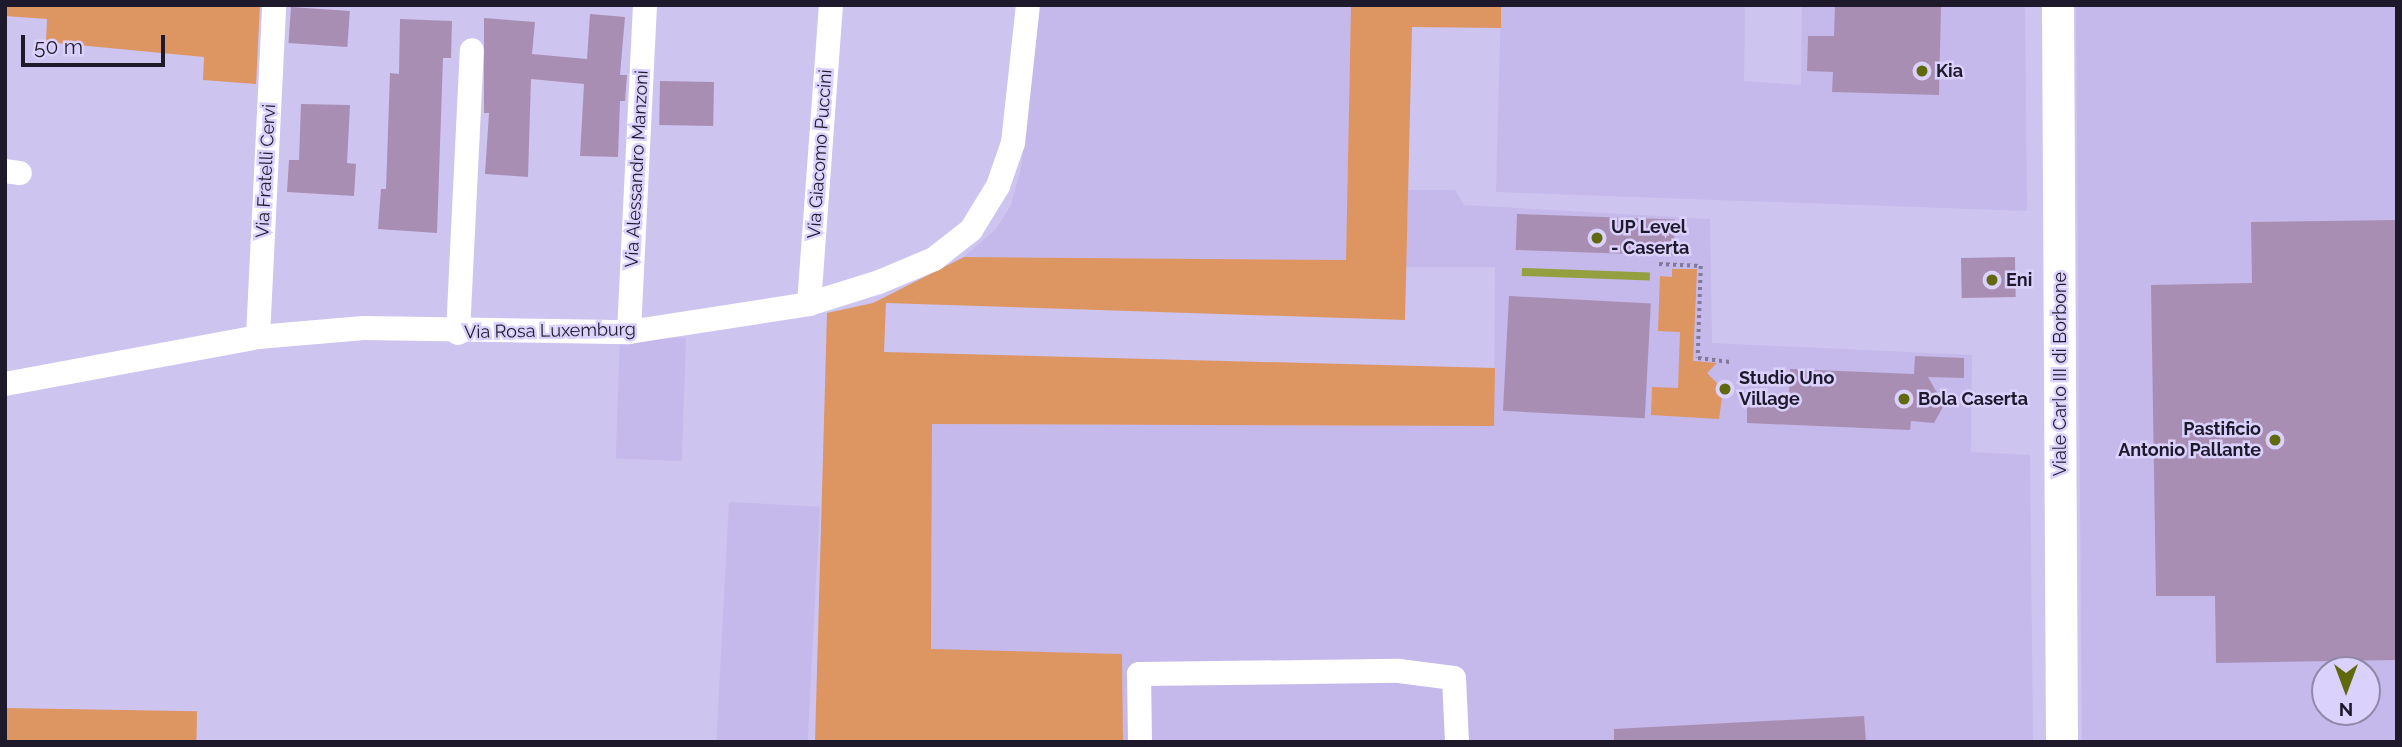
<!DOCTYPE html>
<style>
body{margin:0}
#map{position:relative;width:2402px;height:747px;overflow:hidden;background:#cec4f0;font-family:Raleway,sans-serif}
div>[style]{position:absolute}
.built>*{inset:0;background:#c5b8ea;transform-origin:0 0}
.green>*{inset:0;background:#dd9562;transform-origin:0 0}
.water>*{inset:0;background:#94a03f;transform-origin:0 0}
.building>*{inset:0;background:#a98eb4;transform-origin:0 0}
.path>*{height:3.5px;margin-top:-1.75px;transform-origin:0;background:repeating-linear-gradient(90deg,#817999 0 3.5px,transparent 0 7px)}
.minor>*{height:24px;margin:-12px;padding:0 12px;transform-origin:12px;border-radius:12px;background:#fff}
.major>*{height:32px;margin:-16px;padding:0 16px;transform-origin:16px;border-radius:16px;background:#fff}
.dots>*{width:19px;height:19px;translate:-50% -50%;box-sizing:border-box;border:4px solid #dbd1fd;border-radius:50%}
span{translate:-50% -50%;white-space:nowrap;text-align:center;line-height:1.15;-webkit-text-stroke:5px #dbd1fd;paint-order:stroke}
.poi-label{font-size:18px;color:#1f1a2b;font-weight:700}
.left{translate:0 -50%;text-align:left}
.right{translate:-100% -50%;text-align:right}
.street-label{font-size:18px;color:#1f1a2b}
.frame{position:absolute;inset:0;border:7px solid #1f1a2b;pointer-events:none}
.north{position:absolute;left:2311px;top:656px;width:70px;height:70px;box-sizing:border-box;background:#dbd1fd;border:2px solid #9088a9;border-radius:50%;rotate:180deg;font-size:19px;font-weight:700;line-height:28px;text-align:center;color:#1f1a2b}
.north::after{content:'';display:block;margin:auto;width:24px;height:32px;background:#60690d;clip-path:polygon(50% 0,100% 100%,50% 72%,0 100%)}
.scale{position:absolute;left:21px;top:35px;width:144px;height:32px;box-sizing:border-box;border:4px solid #1f1a2b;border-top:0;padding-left:9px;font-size:21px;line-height:24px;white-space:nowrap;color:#1f1a2b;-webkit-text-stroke:5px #dbd1fd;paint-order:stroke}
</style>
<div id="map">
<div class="built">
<i style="clip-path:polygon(1035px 5px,1351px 5px,1346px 260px,964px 257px,996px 229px,1011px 205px,1021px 168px)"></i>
<i style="clip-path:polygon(1501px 5px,1745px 5px,1744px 81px,1801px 85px,1802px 5px,2025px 5px,2027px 211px,1496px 192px)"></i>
<i style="clip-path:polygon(evenodd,2076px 5px,2397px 5px,2397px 742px,2082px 742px,2076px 5px,2325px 670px,2367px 670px,2367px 712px,2325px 712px,2325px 670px)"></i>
<i style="clip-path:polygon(1408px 190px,1455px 190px,1464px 205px,1710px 219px,1712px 343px,1972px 355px,1971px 452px,2030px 455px,2033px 742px,1123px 742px,1122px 654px,931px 650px,932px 424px,1494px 426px,1495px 267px,1406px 267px)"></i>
<i style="left:686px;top:338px;width:123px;height:66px;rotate:92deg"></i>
<i style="left:729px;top:502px;width:91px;height:240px;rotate:3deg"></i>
</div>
<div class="green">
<i style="clip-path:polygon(5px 5px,260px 5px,256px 84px,203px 80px,204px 57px,46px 42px,47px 19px,5px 16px)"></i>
<i style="clip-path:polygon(1351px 5px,1501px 5px,1501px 28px,1412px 27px,1405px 320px,886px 303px,884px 352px,1495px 368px,1494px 426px,932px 424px,931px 649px,1122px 654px,1123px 742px,815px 742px,827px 313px,873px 303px,964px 257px,1346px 260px)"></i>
<i style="clip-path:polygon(1672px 269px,1697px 269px,1693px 361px,1717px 363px,1707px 373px,1719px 385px,1731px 388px,1722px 397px,1719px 419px,1651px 415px,1652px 387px,1678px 388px,1680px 332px,1658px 331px,1660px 276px,1672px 277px)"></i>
<i style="left:5px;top:708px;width:192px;height:34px;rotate:1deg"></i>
</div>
<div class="water">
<i style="left:1522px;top:268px;width:128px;height:8px;rotate:2deg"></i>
</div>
<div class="building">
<i style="clip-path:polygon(1835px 5px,1941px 5px,1939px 95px,1832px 92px,1833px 72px,1807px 71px,1808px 36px,1834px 36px)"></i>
<i style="left:291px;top:7px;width:59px;height:36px;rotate:4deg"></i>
<i style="clip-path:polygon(590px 14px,625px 17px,620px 75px,627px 75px,625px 101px,620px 101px,618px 157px,580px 156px,584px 84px,531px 79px,528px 177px,485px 174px,489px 113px,484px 113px,484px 18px,535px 22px,532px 54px,587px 59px)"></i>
<i style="clip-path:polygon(400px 19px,452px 21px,451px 58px,443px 58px,437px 233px,378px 229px,381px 189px,386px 189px,390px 73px,399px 74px)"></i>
<i style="left:660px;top:81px;width:54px;height:44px;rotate:1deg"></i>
<i style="clip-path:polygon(301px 104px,350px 105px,347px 163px,356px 164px,354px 196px,287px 192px,289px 160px,299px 160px)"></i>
<i style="left:1517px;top:214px;width:158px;height:36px;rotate:2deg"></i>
<i style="clip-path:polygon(2397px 220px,2397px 660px,2216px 663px,2215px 596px,2156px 596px,2151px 285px,2252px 283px,2251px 222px)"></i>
<i style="left:2015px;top:257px;width:40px;height:54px;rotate:89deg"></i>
<i style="left:1509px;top:296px;width:142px;height:115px;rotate:3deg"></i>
<i style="clip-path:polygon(1915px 356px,1964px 358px,1964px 378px,1928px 377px,1944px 405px,1934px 423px,1911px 421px,1910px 430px,1747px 423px,1747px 407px,1760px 407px,1760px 394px,1789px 395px,1790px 369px,1914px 374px)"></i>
<i style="clip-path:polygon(1864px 716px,1866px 742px,1614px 742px,1614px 729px)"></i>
</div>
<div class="path">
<i style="left:1659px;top:264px;width:42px;rotate:2.7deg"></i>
<i style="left:1701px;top:266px;width:92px;rotate:91.9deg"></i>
<i style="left:1698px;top:358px;width:32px;rotate:7deg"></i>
</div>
<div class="minor">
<i style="left:5px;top:171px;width:15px;rotate:8deg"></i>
<i style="left:809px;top:304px;width:300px;rotate:-85.8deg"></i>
<i style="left:629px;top:332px;width:327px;rotate:-87.2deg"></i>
<i style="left:458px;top:333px;width:283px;rotate:-87.2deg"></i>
<i style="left:258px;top:337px;width:332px;rotate:-87.2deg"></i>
<i style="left:5px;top:384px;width:257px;rotate:-10.5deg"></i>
<i style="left:258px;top:337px;width:106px;rotate:-4.9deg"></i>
<i style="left:364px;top:328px;width:265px;rotate:0.9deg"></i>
<i style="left:629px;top:332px;width:182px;rotate:-8.8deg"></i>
<i style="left:809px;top:304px;width:73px;rotate:-17.4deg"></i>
<i style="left:879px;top:282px;width:60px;rotate:-22.7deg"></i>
<i style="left:934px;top:259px;width:47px;rotate:-38.1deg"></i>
<i style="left:971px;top:230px;width:52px;rotate:-58.5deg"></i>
<i style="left:998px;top:186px;width:46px;rotate:-70.8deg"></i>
<i style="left:1013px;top:143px;width:139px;rotate:-83.8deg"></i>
<i style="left:1140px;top:742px;width:68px;rotate:-90.8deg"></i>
<i style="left:1139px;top:674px;width:260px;rotate:-0.7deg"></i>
<i style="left:1399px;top:671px;width:55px;rotate:7.3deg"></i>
<i style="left:1454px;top:678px;width:64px;rotate:87.3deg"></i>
</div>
<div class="major">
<i style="left:2058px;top:5px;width:737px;rotate:89.69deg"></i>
</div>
<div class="dots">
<i style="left:1922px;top:71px;background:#60690d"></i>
<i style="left:1597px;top:238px;background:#60690d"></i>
<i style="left:1992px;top:280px;background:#60690d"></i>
<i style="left:1725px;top:389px;background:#60690d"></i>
<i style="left:1904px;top:399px;background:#60690d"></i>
<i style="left:2275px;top:440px;background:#60690d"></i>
</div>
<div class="poi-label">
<span class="left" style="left:1936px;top:71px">Kia</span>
<span class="left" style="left:1611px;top:238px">UP Level<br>- Caserta</span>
<span class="left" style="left:2006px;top:280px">Eni</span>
<span class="left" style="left:1739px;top:389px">Studio Uno<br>Village</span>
<span class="left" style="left:1918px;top:399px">Bola Caserta</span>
<span class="right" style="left:2261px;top:440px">Pastificio<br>Antonio Pallante</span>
</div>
<div class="street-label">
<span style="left:820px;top:154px;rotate:-86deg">Via Giacomo Puccini</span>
<span style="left:637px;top:169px;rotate:-87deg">Via Alessandro Manzoni</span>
<span style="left:266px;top:171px;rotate:-87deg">Via Fratelli Cervi</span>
<span style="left:550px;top:331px;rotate:-1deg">Via Rosa Luxemburg</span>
<span style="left:2060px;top:374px;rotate:-90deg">Viale Carlo III di Borbone</span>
</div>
<div class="frame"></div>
<div class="north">N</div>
<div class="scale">50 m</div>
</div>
